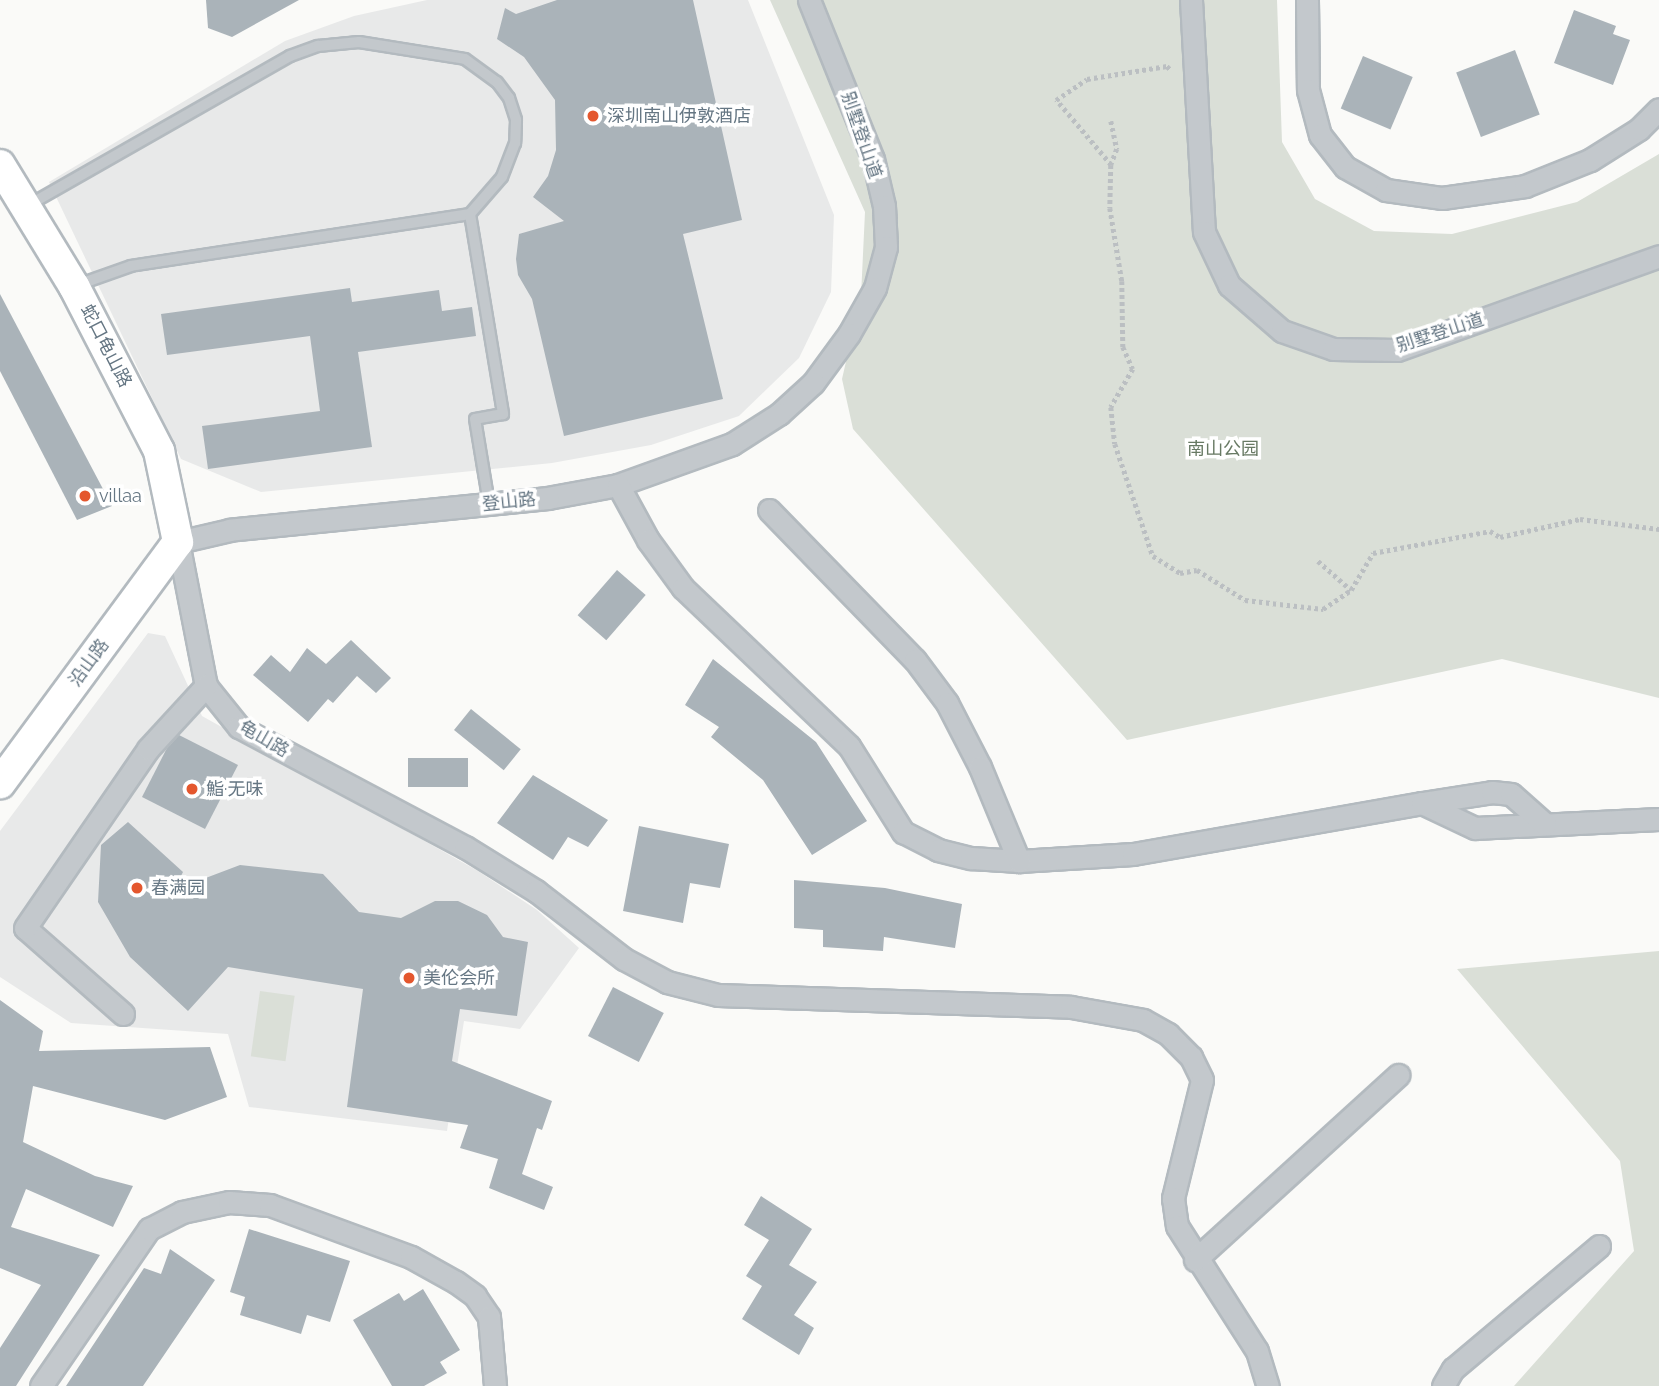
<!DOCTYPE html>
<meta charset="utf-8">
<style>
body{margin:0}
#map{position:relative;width:1659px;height:1386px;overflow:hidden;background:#fafaf8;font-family:Raleway,"Noto Sans SC",sans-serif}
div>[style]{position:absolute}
.built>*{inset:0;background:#e8e9e9}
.green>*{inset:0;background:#dadfd7;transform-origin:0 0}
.building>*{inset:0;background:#aab3b9;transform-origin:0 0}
.path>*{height:4.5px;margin-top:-2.25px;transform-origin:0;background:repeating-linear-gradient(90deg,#bbbfc2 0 3.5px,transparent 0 7px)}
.roads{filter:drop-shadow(2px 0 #b3babf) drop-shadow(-2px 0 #b3babf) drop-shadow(0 2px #b3babf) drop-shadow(0 -2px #b3babf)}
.lane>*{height:10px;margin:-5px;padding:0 5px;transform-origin:5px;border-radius:5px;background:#c3c8cc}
.street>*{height:21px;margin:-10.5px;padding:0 10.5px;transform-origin:10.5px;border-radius:10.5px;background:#c3c8cc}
.secondary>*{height:30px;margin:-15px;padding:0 15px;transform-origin:15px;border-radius:15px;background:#fff}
.dots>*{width:19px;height:19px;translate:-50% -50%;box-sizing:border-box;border:4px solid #fff;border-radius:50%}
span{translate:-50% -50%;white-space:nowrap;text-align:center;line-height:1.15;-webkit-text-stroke:7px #fff;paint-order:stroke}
.poi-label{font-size:18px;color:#657683}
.left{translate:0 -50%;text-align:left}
.street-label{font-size:18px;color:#657683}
.park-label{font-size:18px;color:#687a64}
</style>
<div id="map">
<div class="built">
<i style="clip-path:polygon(427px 0,748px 0,834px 215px,831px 292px,799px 358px,739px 416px,651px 445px,552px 463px,261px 492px,181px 459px,49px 182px,285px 41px,354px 16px)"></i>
<i style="clip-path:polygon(148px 633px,165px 636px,202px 716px,478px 871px,537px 910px,579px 948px,520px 1029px,464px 1021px,447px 1131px,249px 1107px,228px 1034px,71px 1023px,0 977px,0 831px)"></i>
</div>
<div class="green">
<i style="clip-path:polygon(770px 0,1277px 0,1282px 142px,1315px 199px,1374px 231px,1452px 234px,1577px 202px,1659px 154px,1659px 698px,1502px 659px,1127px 740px,853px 429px,842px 379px,861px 296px,865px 212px)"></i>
<i style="clip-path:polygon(1659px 951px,1659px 1386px,1514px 1386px,1634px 1251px,1620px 1161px,1457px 969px)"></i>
<i style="left:260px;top:991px;width:35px;height:66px;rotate:8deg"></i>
</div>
<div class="building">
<i style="clip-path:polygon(206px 0,299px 0,232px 37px,208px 28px)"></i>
<i style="clip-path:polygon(557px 0,693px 0,742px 220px,683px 234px,723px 399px,564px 436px,532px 299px,518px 275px,516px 259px,519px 234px,564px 221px,533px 197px,548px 176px,556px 150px,555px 100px,524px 57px,497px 39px,505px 8px,516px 14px)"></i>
<i style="clip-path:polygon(1574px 10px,1616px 26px,1613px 34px,1630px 40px,1613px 85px,1554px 63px)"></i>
<i style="left:1515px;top:50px;width:69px;height:63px;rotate:69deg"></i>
<i style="left:1363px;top:56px;width:54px;height:57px;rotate:23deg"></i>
<i style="clip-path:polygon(350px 288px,352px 302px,439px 290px,442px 311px,472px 307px,476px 336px,358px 352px,372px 447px,208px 469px,202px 426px,320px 411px,310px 336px,167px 355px,161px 314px)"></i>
<i style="clip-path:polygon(0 294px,112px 506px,77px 520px,0 371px)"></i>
<i style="left:617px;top:570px;width:38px;height:60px;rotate:41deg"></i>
<i style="clip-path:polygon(351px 640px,391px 678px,376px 693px,357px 676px,333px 703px,328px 699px,308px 722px,253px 675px,271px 655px,290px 672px,307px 648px,326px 664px)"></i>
<i style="clip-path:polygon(713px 659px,816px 742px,867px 821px,812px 855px,763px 780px,711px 737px,719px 727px,685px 705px)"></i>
<i style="left:471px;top:709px;width:64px;height:27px;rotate:39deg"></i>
<i style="clip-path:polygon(179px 735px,238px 765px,205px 829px,142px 797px,167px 748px)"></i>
<i style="left:468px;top:758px;width:29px;height:60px;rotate:90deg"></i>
<i style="clip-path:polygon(533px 775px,608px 820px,588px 847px,568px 837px,553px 860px,497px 823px)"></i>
<i style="clip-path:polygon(128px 822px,183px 872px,174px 890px,240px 865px,323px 874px,359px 912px,401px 918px,435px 901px,458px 901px,487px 915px,503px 937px,528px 942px,517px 1016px,460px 1009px,452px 1061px,552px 1101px,542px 1130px,537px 1128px,522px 1174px,553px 1187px,544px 1210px,489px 1188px,498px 1159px,460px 1148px,468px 1125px,347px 1107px,363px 989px,228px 967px,188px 1011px,130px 957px,98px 902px,101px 845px)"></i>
<i style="clip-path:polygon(639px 826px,729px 844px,720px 888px,690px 883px,683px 923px,623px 911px)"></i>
<i style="clip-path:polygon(794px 880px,885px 888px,962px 904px,955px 948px,884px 937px,883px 951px,823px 947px,823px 930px,794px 928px)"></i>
<i style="left:613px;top:987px;width:57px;height:55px;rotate:27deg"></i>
<i style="clip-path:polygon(0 1000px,43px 1031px,39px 1051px,210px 1047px,227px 1097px,165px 1120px,33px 1086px,23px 1142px,95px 1176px,133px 1186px,113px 1227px,26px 1189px,11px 1227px,100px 1255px,16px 1386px,0 1386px,0 1348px,41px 1285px,0 1268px)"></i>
<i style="clip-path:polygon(761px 1196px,812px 1229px,789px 1265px,817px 1282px,794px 1315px,814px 1328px,799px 1355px,742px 1319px,762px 1286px,746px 1276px,769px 1240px,744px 1225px)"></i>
<i style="clip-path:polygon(249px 1229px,350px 1261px,330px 1322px,307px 1315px,301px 1334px,240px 1315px,245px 1297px,230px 1292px)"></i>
<i style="clip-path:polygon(170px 1249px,215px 1280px,143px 1386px,66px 1386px,144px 1268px,161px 1274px)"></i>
<i style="clip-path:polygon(423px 1289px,460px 1350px,440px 1362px,447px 1373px,424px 1386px,392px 1386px,353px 1320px,399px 1293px,404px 1301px)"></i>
</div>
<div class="path">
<i style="left:1111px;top:121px;width:29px;rotate:78deg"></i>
<i style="left:1117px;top:149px;width:17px;rotate:111deg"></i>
<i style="left:1111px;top:165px;width:85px;rotate:-130.2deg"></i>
<i style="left:1056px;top:100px;width:37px;rotate:-34deg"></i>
<i style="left:1087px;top:79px;width:81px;rotate:-9.2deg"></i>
<i style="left:1167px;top:66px;width:6px;rotate:45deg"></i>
<i style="left:1111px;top:165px;width:43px;rotate:91.3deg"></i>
<i style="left:1110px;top:208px;width:74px;rotate:80.7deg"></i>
<i style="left:1122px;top:281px;width:66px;rotate:89.1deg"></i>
<i style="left:1123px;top:347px;width:24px;rotate:66deg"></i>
<i style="left:1133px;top:369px;width:44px;rotate:120.1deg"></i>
<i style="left:1111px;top:407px;width:37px;rotate:84deg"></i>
<i style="left:1115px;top:444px;width:118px;rotate:71.3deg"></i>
<i style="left:1153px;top:556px;width:32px;rotate:32deg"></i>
<i style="left:1180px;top:573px;width:17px;rotate:-10deg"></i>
<i style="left:1197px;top:570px;width:57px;rotate:32deg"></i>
<i style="left:1245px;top:600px;width:79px;rotate:6.6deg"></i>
<i style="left:1323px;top:609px;width:34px;rotate:-34deg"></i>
<i style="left:1351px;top:590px;width:43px;rotate:-59.3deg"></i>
<i style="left:1373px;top:553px;width:119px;rotate:-10.6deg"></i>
<i style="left:1490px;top:531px;width:12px;rotate:31deg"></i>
<i style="left:1500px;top:537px;width:82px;rotate:-12.7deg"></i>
<i style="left:1580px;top:519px;width:80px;rotate:7.2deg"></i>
<i style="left:1318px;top:561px;width:44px;rotate:41.3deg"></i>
</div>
<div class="roads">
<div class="lane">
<i style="left:27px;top:206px;width:303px;rotate:-29.7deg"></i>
<i style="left:290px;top:56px;width:30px;rotate:-20deg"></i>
<i style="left:318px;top:46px;width:41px;rotate:-5.6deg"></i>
<i style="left:359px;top:42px;width:107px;rotate:9.1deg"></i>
<i style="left:465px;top:59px;width:39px;rotate:36deg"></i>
<i style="left:497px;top:82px;width:20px;rotate:53deg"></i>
<i style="left:509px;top:98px;width:23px;rotate:72deg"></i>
<i style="left:516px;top:120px;width:23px;rotate:92deg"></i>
<i style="left:515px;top:143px;width:36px;rotate:111deg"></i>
<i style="left:502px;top:177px;width:49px;rotate:130.9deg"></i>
<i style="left:470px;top:214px;width:343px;rotate:171.3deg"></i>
<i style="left:131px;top:266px;width:57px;rotate:160.6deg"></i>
<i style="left:470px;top:214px;width:203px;rotate:80.6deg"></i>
<i style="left:503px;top:414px;width:28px;rotate:170deg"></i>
<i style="left:475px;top:419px;width:86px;rotate:80.6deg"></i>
</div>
<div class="street">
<i style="left:809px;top:0;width:171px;rotate:68.1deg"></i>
<i style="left:873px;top:159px;width:48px;rotate:76.8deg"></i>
<i style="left:884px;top:206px;width:41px;rotate:87.2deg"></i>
<i style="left:886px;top:247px;width:42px;rotate:105deg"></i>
<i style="left:875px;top:288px;width:53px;rotate:119.5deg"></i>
<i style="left:849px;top:334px;width:61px;rotate:126.3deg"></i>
<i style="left:813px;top:383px;width:46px;rotate:137.6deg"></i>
<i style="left:779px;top:414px;width:56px;rotate:147.4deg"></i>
<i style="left:732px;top:444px;width:121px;rotate:160.2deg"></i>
<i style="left:618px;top:485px;width:71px;rotate:169.5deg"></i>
<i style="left:548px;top:498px;width:320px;rotate:174.3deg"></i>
<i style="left:230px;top:530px;width:53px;rotate:167deg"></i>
<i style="left:178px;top:542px;width:147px;rotate:79deg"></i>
<i style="left:206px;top:686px;width:53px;rotate:51.2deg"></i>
<i style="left:239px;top:727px;width:256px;rotate:28deg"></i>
<i style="left:465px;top:847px;width:84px;rotate:31.8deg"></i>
<i style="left:536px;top:891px;width:111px;rotate:37.7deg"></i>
<i style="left:624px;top:959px;width:49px;rotate:28.1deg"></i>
<i style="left:667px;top:982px;width:53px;rotate:14.3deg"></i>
<i style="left:718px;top:995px;width:353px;rotate:1.9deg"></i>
<i style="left:1071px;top:1007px;width:73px;rotate:10.2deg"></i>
<i style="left:1143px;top:1020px;width:29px;rotate:29deg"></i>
<i style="left:1168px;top:1034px;width:33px;rotate:45deg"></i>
<i style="left:1191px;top:1057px;width:25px;rotate:64deg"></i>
<i style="left:1202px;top:1080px;width:122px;rotate:103.8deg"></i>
<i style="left:1173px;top:1198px;width:28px;rotate:82deg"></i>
<i style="left:1177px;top:1226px;width:148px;rotate:57.4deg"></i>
<i style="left:1257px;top:1351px;width:37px;rotate:73deg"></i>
<i style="left:1191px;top:0;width:232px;rotate:86.8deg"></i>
<i style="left:1204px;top:232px;width:59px;rotate:64.7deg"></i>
<i style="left:1229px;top:285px;width:70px;rotate:41deg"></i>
<i style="left:1282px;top:331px;width:54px;rotate:19.4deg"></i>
<i style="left:1333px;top:349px;width:64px;rotate:0.9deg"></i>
<i style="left:1397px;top:350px;width:278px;rotate:-19.7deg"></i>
<i style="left:1307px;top:0;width:90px;rotate:89.4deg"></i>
<i style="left:1308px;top:90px;width:47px;rotate:75.1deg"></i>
<i style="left:1320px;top:135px;width:41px;rotate:52deg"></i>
<i style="left:1345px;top:167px;width:47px;rotate:29.3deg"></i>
<i style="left:1386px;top:190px;width:57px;rotate:8.1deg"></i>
<i style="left:1442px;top:198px;width:84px;rotate:-8.2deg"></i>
<i style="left:1525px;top:186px;width:70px;rotate:-21.8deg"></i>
<i style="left:1590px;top:160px;width:58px;rotate:-32.3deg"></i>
<i style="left:1639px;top:129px;width:28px;rotate:-45deg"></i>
<i style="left:618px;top:485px;width:63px;rotate:61.4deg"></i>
<i style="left:648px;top:540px;width:59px;rotate:53.9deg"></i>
<i style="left:683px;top:588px;width:229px;rotate:43.6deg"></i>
<i style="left:849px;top:746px;width:102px;rotate:57.9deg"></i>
<i style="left:903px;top:832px;width:39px;rotate:27deg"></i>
<i style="left:938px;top:850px;width:34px;rotate:14deg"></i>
<i style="left:971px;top:858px;width:48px;rotate:3.6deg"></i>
<i style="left:1019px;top:861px;width:114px;rotate:-3.5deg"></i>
<i style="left:1133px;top:854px;width:293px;rotate:-10deg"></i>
<i style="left:1422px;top:803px;width:59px;rotate:25.3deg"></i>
<i style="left:1475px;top:828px;width:184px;rotate:-2.8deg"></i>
<i style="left:769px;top:510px;width:209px;rotate:45.8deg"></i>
<i style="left:915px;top:660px;width:54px;rotate:53.3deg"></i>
<i style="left:947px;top:703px;width:72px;rotate:62.7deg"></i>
<i style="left:980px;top:767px;width:102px;rotate:67.5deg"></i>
<i style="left:1422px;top:803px;width:71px;rotate:-8.9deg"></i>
<i style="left:1492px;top:792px;width:19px;rotate:6deg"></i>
<i style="left:1511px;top:794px;width:45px;rotate:41.4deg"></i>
<i style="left:123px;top:1014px;width:130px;rotate:-138.7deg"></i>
<i style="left:25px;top:928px;width:217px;rotate:-55.5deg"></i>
<i style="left:148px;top:749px;width:86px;rotate:-47.4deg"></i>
<i style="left:1195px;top:1260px;width:275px;rotate:-42.3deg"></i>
<i style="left:41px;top:1386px;width:191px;rotate:-55.5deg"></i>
<i style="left:149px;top:1229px;width:37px;rotate:-27deg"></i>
<i style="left:182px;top:1212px;width:48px;rotate:-12deg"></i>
<i style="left:229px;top:1202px;width:41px;rotate:4.2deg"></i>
<i style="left:270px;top:1205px;width:150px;rotate:20.2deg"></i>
<i style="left:411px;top:1257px;width:51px;rotate:29.1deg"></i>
<i style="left:456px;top:1282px;width:24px;rotate:36deg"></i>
<i style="left:475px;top:1296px;width:25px;rotate:56deg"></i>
<i style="left:489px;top:1317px;width:69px;rotate:85deg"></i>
<i style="left:1443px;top:1386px;width:20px;rotate:-60deg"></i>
<i style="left:1453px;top:1369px;width:191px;rotate:-40.1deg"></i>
</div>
<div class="secondary">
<i style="left:0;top:165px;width:142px;rotate:58.6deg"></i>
<i style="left:74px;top:286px;width:186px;rotate:62.7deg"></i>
<i style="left:159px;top:451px;width:93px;rotate:78.2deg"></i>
<i style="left:178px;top:542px;width:300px;rotate:126.4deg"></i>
</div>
</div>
<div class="dots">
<i style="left:593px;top:116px;background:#e4572e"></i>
<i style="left:85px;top:496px;background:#e4572e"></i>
<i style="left:192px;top:789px;background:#e4572e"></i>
<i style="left:137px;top:888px;background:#e4572e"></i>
<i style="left:409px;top:978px;background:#e4572e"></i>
</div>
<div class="poi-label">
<span class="left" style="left:607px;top:116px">深圳南山伊敦酒店</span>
<span class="left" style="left:99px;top:496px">villaa</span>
<span class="left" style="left:206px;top:789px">鮨·无味</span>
<span class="left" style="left:151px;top:888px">春满园</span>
<span class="left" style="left:423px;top:978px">美伦会所</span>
</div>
<div class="street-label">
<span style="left:861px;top:135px;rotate:71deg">别墅登山道</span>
<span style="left:1440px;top:333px;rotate:-18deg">别墅登山道</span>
<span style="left:106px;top:346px;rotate:63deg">蛇口龟山路</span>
<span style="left:509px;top:502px;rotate:-6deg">登山路</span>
<span style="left:89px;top:663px;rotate:-54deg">沿山路</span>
<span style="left:264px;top:739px;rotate:30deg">龟山路</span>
</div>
<div class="park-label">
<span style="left:1223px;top:449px">南山公园</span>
</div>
</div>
